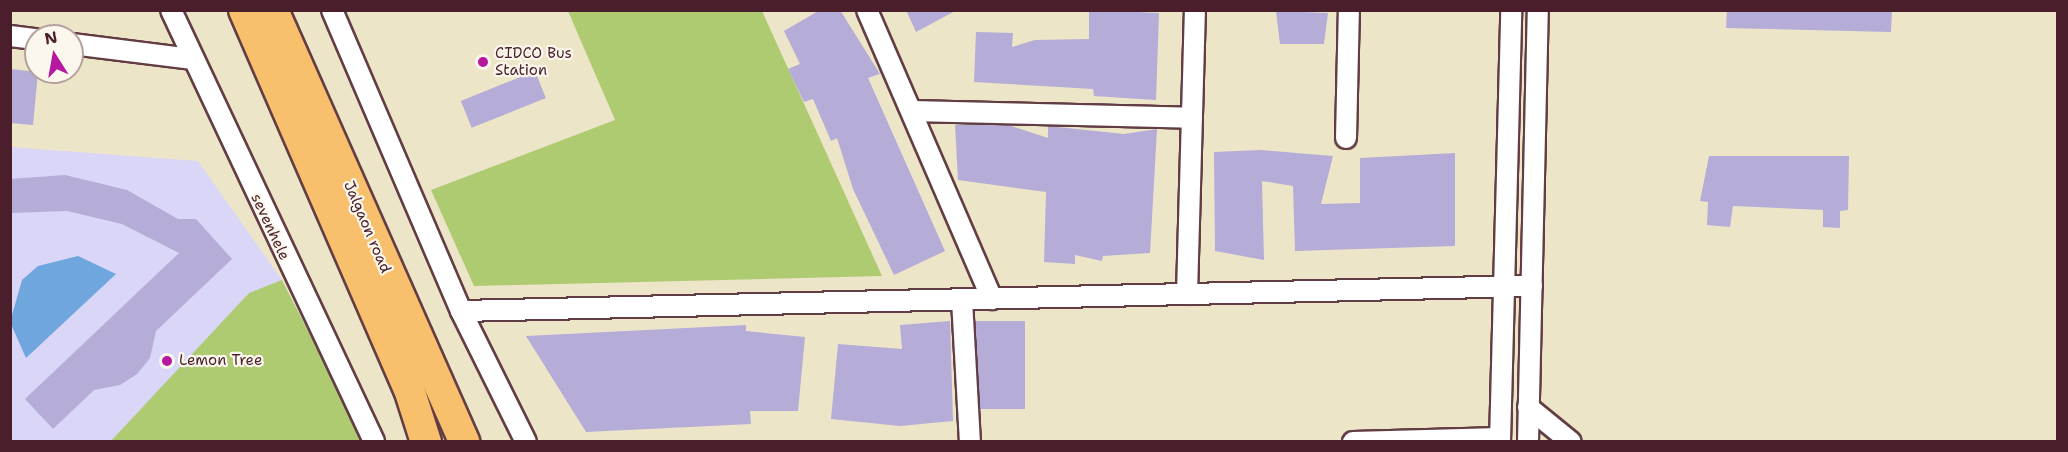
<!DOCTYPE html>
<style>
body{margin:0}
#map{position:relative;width:2068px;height:452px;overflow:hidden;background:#ede5c8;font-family:"Shantell Sans",sans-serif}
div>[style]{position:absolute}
.built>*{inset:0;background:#d9d6f7}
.green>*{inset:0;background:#aecb71}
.water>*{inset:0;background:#70a6de}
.building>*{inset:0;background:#b5acd8;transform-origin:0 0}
.roads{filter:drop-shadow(2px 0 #623d43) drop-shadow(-2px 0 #623d43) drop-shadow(0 2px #623d43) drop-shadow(0 -2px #623d43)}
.minor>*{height:20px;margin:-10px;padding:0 10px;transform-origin:10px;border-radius:10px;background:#fff}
.highway>*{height:30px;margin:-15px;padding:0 15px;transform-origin:15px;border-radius:15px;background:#f8bf6c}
.dots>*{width:16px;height:16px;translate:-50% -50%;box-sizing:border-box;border:3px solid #fbf7ec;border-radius:50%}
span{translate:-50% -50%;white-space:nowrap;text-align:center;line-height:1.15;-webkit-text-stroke:4.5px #fbf7ec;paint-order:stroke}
.poi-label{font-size:15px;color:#4a1f2b}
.left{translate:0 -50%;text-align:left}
.street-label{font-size:15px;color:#4a1f2b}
.frame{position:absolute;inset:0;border:12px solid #4a1f2b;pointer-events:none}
.north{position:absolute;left:24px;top:24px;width:60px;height:60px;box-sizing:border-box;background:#fbf7ec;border:2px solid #b4a19f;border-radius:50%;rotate:349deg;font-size:16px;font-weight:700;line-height:24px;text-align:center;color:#4a1f2b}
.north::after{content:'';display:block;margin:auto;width:21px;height:27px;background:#b5179e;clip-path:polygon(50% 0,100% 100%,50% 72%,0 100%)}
</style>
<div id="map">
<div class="built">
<i style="clip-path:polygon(10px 147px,198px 161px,282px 280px,364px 441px,11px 441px)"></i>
</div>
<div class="green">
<i style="clip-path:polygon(568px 11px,762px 11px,882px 276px,474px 286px,431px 190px,615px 120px)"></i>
<i style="clip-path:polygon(282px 280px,364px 441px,110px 442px,249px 293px)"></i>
</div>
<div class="water">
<i style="clip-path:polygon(78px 256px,116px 274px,26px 358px,10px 322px,22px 280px,38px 266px)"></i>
</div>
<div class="building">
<i style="clip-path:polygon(820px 10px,840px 10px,880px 74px,868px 78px,945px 251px,894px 275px,853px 189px,837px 138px,831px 141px,813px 99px,804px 102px,788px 69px,800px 64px,784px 31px)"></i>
<i style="clip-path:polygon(906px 10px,957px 10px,916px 32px)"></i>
<i style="clip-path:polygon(1089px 10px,1159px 13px,1156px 100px,1094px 96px,1093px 89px,974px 82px,976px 32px,1013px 33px,1012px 47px,1035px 40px,1089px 39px)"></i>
<i style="clip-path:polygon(1727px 10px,1892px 10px,1891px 32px,1726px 28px)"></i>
<i style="clip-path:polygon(1276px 11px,1328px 13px,1324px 44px,1280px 44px)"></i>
<i style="clip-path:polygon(10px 69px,38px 72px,33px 125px,10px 123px)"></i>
<i style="left:535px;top:71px;width:29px;height:80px;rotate:68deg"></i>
<i style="clip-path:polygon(955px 125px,1008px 125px,1048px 138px,1048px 126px,1124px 134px,1157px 129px,1150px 253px,1103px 256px,1102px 261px,1075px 255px,1075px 264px,1044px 262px,1046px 192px,958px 180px)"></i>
<i style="clip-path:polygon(1261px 150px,1333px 156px,1321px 204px,1360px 203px,1360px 158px,1455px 153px,1455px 246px,1295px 251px,1293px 186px,1262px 181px,1264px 260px,1215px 251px,1214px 152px)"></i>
<i style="clip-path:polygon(1709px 156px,1849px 156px,1848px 210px,1840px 211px,1840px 228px,1823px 227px,1823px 210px,1733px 206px,1730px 227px,1707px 225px,1708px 202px,1700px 201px)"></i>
<i style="clip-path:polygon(65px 175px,127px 190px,178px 219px,196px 219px,232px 259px,156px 331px,150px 358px,137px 374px,120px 385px,94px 390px,53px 429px,25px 399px,179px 253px,122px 224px,67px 211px,10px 213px,10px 179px)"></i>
<i style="clip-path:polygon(950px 321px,953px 421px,900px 426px,831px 419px,838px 344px,902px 349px,900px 325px)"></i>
<i style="left:975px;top:321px;width:50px;height:88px"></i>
<i style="clip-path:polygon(746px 325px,746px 331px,805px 337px,798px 411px,750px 411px,751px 424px,586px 432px,526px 336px)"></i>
</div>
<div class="roads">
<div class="minor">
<i style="left:171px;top:10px;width:477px;rotate:64.8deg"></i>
<i style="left:332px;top:10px;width:327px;rotate:66.8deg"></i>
<i style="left:461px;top:311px;width:146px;rotate:63.6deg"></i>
<i style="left:867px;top:10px;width:315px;rotate:66.6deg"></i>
<i style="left:10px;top:36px;width:26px;rotate:7deg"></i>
<i style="left:72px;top:44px;width:122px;rotate:7.1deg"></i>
<i style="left:912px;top:111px;width:280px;rotate:1.4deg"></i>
<i style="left:1346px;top:138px;width:128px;rotate:-88.7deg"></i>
<i style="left:1187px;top:294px;width:284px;rotate:-88.4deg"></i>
<i style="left:962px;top:300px;width:142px;rotate:86.8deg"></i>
<i style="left:461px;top:311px;width:1071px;rotate:-1.34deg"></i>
<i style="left:1528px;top:407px;width:55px;rotate:39.1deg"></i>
<i style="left:1353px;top:442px;width:147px;rotate:-1.6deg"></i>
<i style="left:1500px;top:442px;width:432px;rotate:-88.5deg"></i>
<i style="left:1528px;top:442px;width:432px;rotate:-88.7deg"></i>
</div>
<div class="highway">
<i style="left:244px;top:10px;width:413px;rotate:66.5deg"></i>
<i style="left:409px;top:389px;width:56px;rotate:72.2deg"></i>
<i style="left:273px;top:10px;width:472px;rotate:66.1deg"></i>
</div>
</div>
<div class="dots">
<i style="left:483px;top:62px;background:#b5179e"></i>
<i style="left:167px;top:361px;background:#b5179e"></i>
</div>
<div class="poi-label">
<span class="left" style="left:495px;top:62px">CIDCO Bus<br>Station</span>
<span class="left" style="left:179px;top:361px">Lemon Tree</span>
</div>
<div class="street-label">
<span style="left:270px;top:227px;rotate:65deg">sevenhele</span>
<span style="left:367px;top:227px;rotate:67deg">Jalgaon road</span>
</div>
<div class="frame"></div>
<div class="north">N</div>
</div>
